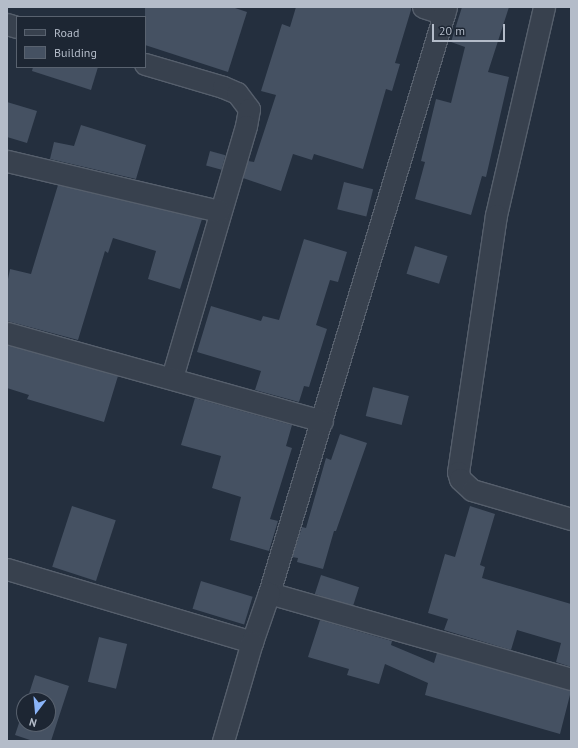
<!DOCTYPE html>
<style>
body{margin:0}
#map{position:relative;width:578px;height:748px;overflow:hidden;background:#242f3e;font-family:"PT Sans",sans-serif}
div>[style]{position:absolute}
.building>*{inset:0;background:#455162;transform-origin:0 0}
.roads{filter:drop-shadow(1px 0 #565f6c) drop-shadow(-1px 0 #565f6c) drop-shadow(0 1px #565f6c) drop-shadow(0 -1px #565f6c)}
.street>*{height:21px;margin:-10.5px;padding:0 10.5px;transform-origin:10.5px;border-radius:10.5px;background:#38414e}
span{translate:-50% -50%;white-space:nowrap;text-align:center;line-height:1.15;-webkit-text-stroke:3px #1d2633;paint-order:stroke}
.frame{position:absolute;inset:0;border:8px solid #b4bcc9;pointer-events:none}
.legend{position:absolute;left:16px;top:16px;width:130px;height:52px;box-sizing:border-box;background:#1d2633;border:1px solid #59626f;margin:0;padding:5px 7px;list-style:none;font-size:12px;color:#b4bcc9}
.legend li{display:flex;align-items:center;gap:8px;height:20px}
.legend b{width:20px;border:1px solid #59626f}
.north{position:absolute;left:16px;top:692px;width:40px;height:40px;box-sizing:border-box;background:#1d2633;border:1px solid #59626f;border-radius:50%;rotate:196deg;font-size:11px;font-weight:700;line-height:16px;text-align:center;color:#b4bcc9}
.north::after{content:'';display:block;margin:auto;width:14px;height:18px;background:#8ab4f8;clip-path:polygon(50% 0,100% 100%,50% 72%,0 100%)}
.scale{position:absolute;left:432px;top:24px;width:73px;height:18px;box-sizing:border-box;border:2px solid #b4bcc9;border-top:0;padding-left:5px;font-size:12px;line-height:14px;white-space:nowrap;color:#b4bcc9;-webkit-text-stroke:3px #1d2633;paint-order:stroke}
</style>
<div id="map">
<div class="building">
<i style="clip-path:polygon(145px 7px,232px 7px,247px 12px,228px 72px,145px 45px)"></i>
<i style="clip-path:polygon(296px 7px,411px 7px,411px 10px,395px 63px,400px 64px,392px 91px,386px 89px,363px 169px,314px 154px,312px 160px,293px 154px,281px 191px,243px 178px,248px 161px,254px 162px,276px 95px,261px 91px,282px 24px,290px 27px)"></i>
<i style="clip-path:polygon(462px 7px,509px 7px,488px 72px,509px 77px,486px 177px,482px 176px,471px 215px,415px 199px,425px 162px,421px 161px,436px 99px,451px 103px,465px 47px,451px 42px)"></i>
<i style="clip-path:polygon(33px 67px,98px 67px,91px 90px,32px 71px)"></i>
<i style="clip-path:polygon(7px 102px,37px 111px,27px 143px,7px 137px)"></i>
<i style="clip-path:polygon(81px 125px,146px 145px,136px 179px,50px 159px,54px 142px,74px 146px)"></i>
<i style="left:210px;top:151px;width:16px;height:15px;rotate:15deg"></i>
<i style="left:344px;top:182px;width:30px;height:28px;rotate:14deg"></i>
<i style="clip-path:polygon(58px 185px,202px 219px,180px 289px,148px 279px,156px 251px,113px 238px,108px 253px,105px 251px,78px 340px,7px 321px,7px 284px,10px 269px,31px 274px)"></i>
<i style="clip-path:polygon(304px 239px,347px 252px,338px 282px,330px 280px,316px 325px,327px 329px,309px 387px,304px 386px,299px 402px,255px 390px,261px 371px,197px 352px,211px 306px,261px 321px,263px 316px,279px 320px)"></i>
<i style="left:415px;top:246px;width:34px;height:29px;rotate:17deg"></i>
<i style="clip-path:polygon(7px 345px,118px 376px,104px 422px,27px 399px,29px 395px,7px 388px)"></i>
<i style="left:373px;top:387px;width:37px;height:30px;rotate:14deg"></i>
<i style="clip-path:polygon(195px 398px,292px 425px,286px 446px,292px 448px,270px 519px,278px 521px,269px 551px,230px 540px,241px 497px,212px 488px,221px 456px,181px 445px)"></i>
<i style="clip-path:polygon(340px 434px,367px 443px,336px 531px,334px 531px,323px 569px,297px 562px,298px 558px,292px 557px,302px 527px,306px 528px,326px 458px,331px 460px)"></i>
<i style="left:72px;top:506px;width:46px;height:64px;rotate:18deg"></i>
<i style="clip-path:polygon(470px 506px,495px 514px,480px 565px,485px 567px,482px 578px,571px 604px,571px 667px,556px 662px,561px 643px,517px 630px,511px 650px,444px 630px,448px 619px,428px 613px,445px 554px,455px 557px)"></i>
<i style="left:321px;top:575px;width:40px;height:20px;rotate:18deg"></i>
<i style="left:201px;top:581px;width:54px;height:29px;rotate:17deg"></i>
<i style="clip-path:polygon(320px 620px,392px 641px,391px 645px,434px 663px,437px 653px,571px 691px,560px 734px,425px 695px,428px 683px,385px 664px,379px 684px,347px 675px,349px 669px,308px 657px)"></i>
<i style="left:99px;top:637px;width:29px;height:46px;rotate:14deg"></i>
<i style="clip-path:polygon(35px 675px,69px 686px,51px 741px,33px 741px,15px 735px,24px 708px,24px 724px,48px 724px,48px 700px,27px 700px)"></i>
</div>
<div class="roads">
<div class="street">
<i style="left:423px;top:7px;width:22px;rotate:18deg"></i>
<i style="left:444px;top:14px;width:7px;rotate:-74deg"></i>
<i style="left:544px;top:7px;width:213px;rotate:103deg"></i>
<i style="left:496px;top:215px;width:260px;rotate:98.4deg"></i>
<i style="left:458px;top:472px;width:7px;rotate:74deg"></i>
<i style="left:460px;top:479px;width:16px;rotate:43deg"></i>
<i style="left:472px;top:490px;width:103px;rotate:16.3deg"></i>
<i style="left:444px;top:14px;width:605px;rotate:106.82deg"></i>
<i style="left:269px;top:593px;width:314px;rotate:15.9deg"></i>
<i style="left:7px;top:24px;width:10px;rotate:17deg"></i>
<i style="left:145px;top:64px;width:81px;rotate:16.4deg"></i>
<i style="left:223px;top:87px;width:15px;rotate:23deg"></i>
<i style="left:237px;top:93px;width:20px;rotate:53deg"></i>
<i style="left:249px;top:109px;width:17px;rotate:100deg"></i>
<i style="left:246px;top:126px;width:262px;rotate:106.4deg"></i>
<i style="left:7px;top:161px;width:218px;rotate:13.3deg"></i>
<i style="left:7px;top:333px;width:327px;rotate:15.6deg"></i>
<i style="left:7px;top:569px;width:256px;rotate:16.6deg"></i>
<i style="left:252px;top:642px;width:52px;rotate:-70.9deg"></i>
<i style="left:223px;top:741px;width:103px;rotate:-73.7deg"></i>
</div>
</div>
<div class="frame"></div>
<ul class="legend">
<li><b style="height:5px;background:#38414e"></b>Road</li>
<li><b style="height:11px;background:#455162"></b>Building</li>
</ul>
<div class="north">N</div>
<div class="scale">20 m</div>
</div>
